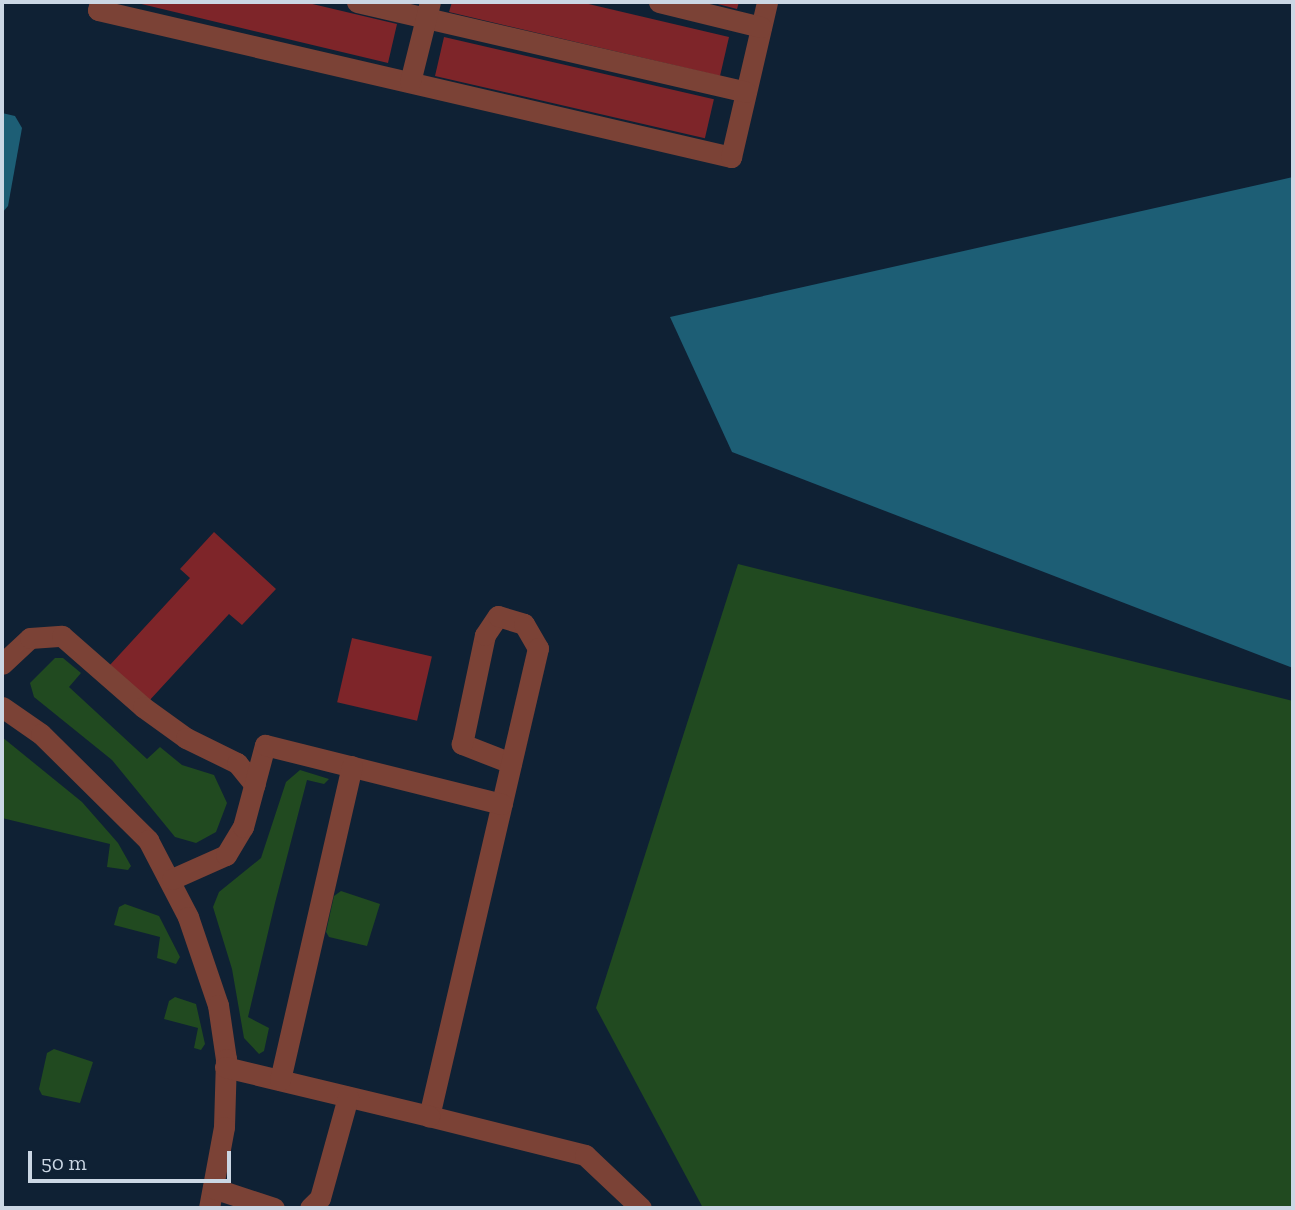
<!DOCTYPE html>
<style>
body{margin:0}
#map{position:relative;width:1295px;height:1210px;overflow:hidden;background:#0f2134;font-family:"Zilla Slab",serif}
div>[style]{position:absolute}
.green>*{inset:0;background:#214a20}
.water>*{inset:0;background:#1d5e75}
.building>*{inset:0;background:#7e2529;transform-origin:0 0}
.minor>*{height:21px;margin:-10.5px;padding:0 10.5px;transform-origin:10.5px;border-radius:10.5px;background:#7b4236}
span{translate:-50% -50%;white-space:nowrap;text-align:center;line-height:1.15;-webkit-text-stroke:5px #0f2134;paint-order:stroke}
.frame{position:absolute;inset:0;border:4px solid #cbd7e4;pointer-events:none}
.scale{position:absolute;left:28px;top:1151px;width:203px;height:32px;box-sizing:border-box;border:4px solid #cbd7e4;border-top:0;padding-left:9px;font-size:21px;line-height:24px;white-space:nowrap;color:#cbd7e4;-webkit-text-stroke:5px #0f2134;paint-order:stroke}
</style>
<div id="map">
<div class="green">
<i style="clip-path:polygon(738px 564px,1293px 701px,1293px 1208px,703px 1208px,596px 1008px)"></i>
<i style="clip-path:polygon(55px 658px,63px 658px,81px 673px,69px 687px,147px 759px,160px 747px,182px 765px,214px 775px,227px 803px,216px 832px,196px 843px,175px 837px,112px 760px,34px 697px,30px 683px)"></i>
<i style="clip-path:polygon(2px 737px,82px 802px,118px 843px,131px 866px,128px 870px,107px 867px,110px 844px,2px 818px)"></i>
<i style="clip-path:polygon(300px 770px,329px 779px,324px 784px,307px 780px,275px 903px,248px 1017px,269px 1028px,264px 1051px,259px 1054px,244px 1038px,232px 969px,213px 907px,219px 892px,261px 858px,286px 782px)"></i>
<i style="clip-path:polygon(341px 891px,380px 904px,367px 946px,329px 937px,326px 932px,334px 896px)"></i>
<i style="clip-path:polygon(125px 904px,159px 916px,180px 957px,176px 964px,157px 958px,160px 937px,114px 925px,119px 907px)"></i>
<i style="clip-path:polygon(175px 997px,196px 1004px,205px 1044px,201px 1050px,194px 1048px,198px 1028px,164px 1019px,169px 1001px)"></i>
<i style="clip-path:polygon(54px 1049px,93px 1062px,80px 1103px,42px 1095px,39px 1089px,47px 1053px)"></i>
</div>
<div class="water">
<i style="clip-path:polygon(2px 113px,15px 116px,22px 128px,8px 206px,2px 213px)"></i>
<i style="clip-path:polygon(1293px 177px,1293px 668px,732px 452px,670px 317px)"></i>
</div>
<div class="building">
<i style="clip-path:polygon(133px 2px,304px 2px,397px 24px,388px 63px)"></i>
<i style="clip-path:polygon(452px 2px,580px 2px,729px 37px,720px 76px,449px 12px)"></i>
<i style="clip-path:polygon(710px 2px,739px 2px,737px 9px)"></i>
<i style="left:444px;top:37px;width:277px;height:40px;rotate:13deg"></i>
<i style="clip-path:polygon(214px 532px,276px 589px,242px 625px,229px 614px,148px 702px,109px 666px,190px 578px,180px 569px)"></i>
<i style="left:352px;top:638px;width:82px;height:66px;rotate:13deg"></i>
</div>
<div class="minor">
<i style="left:100px;top:2px;width:8px;rotate:104deg"></i>
<i style="left:98px;top:10px;width:650px;rotate:13.07deg"></i>
<i style="left:731px;top:157px;width:159px;rotate:-76.9deg"></i>
<i style="left:357px;top:2px;width:399px;rotate:13deg"></i>
<i style="left:659px;top:2px;width:105px;rotate:13.8deg"></i>
<i style="left:410px;top:82px;width:82px;rotate:-76deg"></i>
<i style="left:2px;top:664px;width:38px;rotate:-43deg"></i>
<i style="left:30px;top:638px;width:32px;rotate:-4deg"></i>
<i style="left:62px;top:636px;width:108px;rotate:41.2deg"></i>
<i style="left:143px;top:707px;width:53px;rotate:35.8deg"></i>
<i style="left:186px;top:738px;width:57px;rotate:26.1deg"></i>
<i style="left:237px;top:763px;width:28px;rotate:51deg"></i>
<i style="left:2px;top:707px;width:47px;rotate:34.7deg"></i>
<i style="left:41px;top:734px;width:151px;rotate:44.7deg"></i>
<i style="left:148px;top:840px;width:87px;rotate:62.5deg"></i>
<i style="left:188px;top:917px;width:93px;rotate:71.2deg"></i>
<i style="left:218px;top:1005px;width:55px;rotate:81.6deg"></i>
<i style="left:226px;top:1059px;width:68px;rotate:91.7deg"></i>
<i style="left:224px;top:1127px;width:82px;rotate:100.5deg"></i>
<i style="left:511px;top:763px;width:53px;rotate:-158.8deg"></i>
<i style="left:462px;top:744px;width:111px;rotate:-78.1deg"></i>
<i style="left:485px;top:635px;width:23px;rotate:-56deg"></i>
<i style="left:498px;top:616px;width:27px;rotate:17deg"></i>
<i style="left:524px;top:624px;width:28px;rotate:60deg"></i>
<i style="left:538px;top:648px;width:481px;rotate:103.1deg"></i>
<i style="left:429px;top:1116px;width:161px;rotate:14deg"></i>
<i style="left:585px;top:1155px;width:77px;rotate:43.4deg"></i>
<i style="left:172px;top:879px;width:59px;rotate:-24deg"></i>
<i style="left:226px;top:855px;width:33px;rotate:-59deg"></i>
<i style="left:243px;top:827px;width:85px;rotate:-75deg"></i>
<i style="left:265px;top:745px;width:244px;rotate:14deg"></i>
<i style="left:225px;top:1067px;width:210px;rotate:13.5deg"></i>
<i style="left:280px;top:1080px;width:322px;rotate:-77.1deg"></i>
<i style="left:213px;top:1188px;width:64px;rotate:18.2deg"></i>
<i style="left:310px;top:1208px;width:14px;rotate:-45deg"></i>
<i style="left:320px;top:1198px;width:105px;rotate:-74.5deg"></i>
</div>
<div class="frame"></div>
<div class="scale">50 m</div>
</div>
